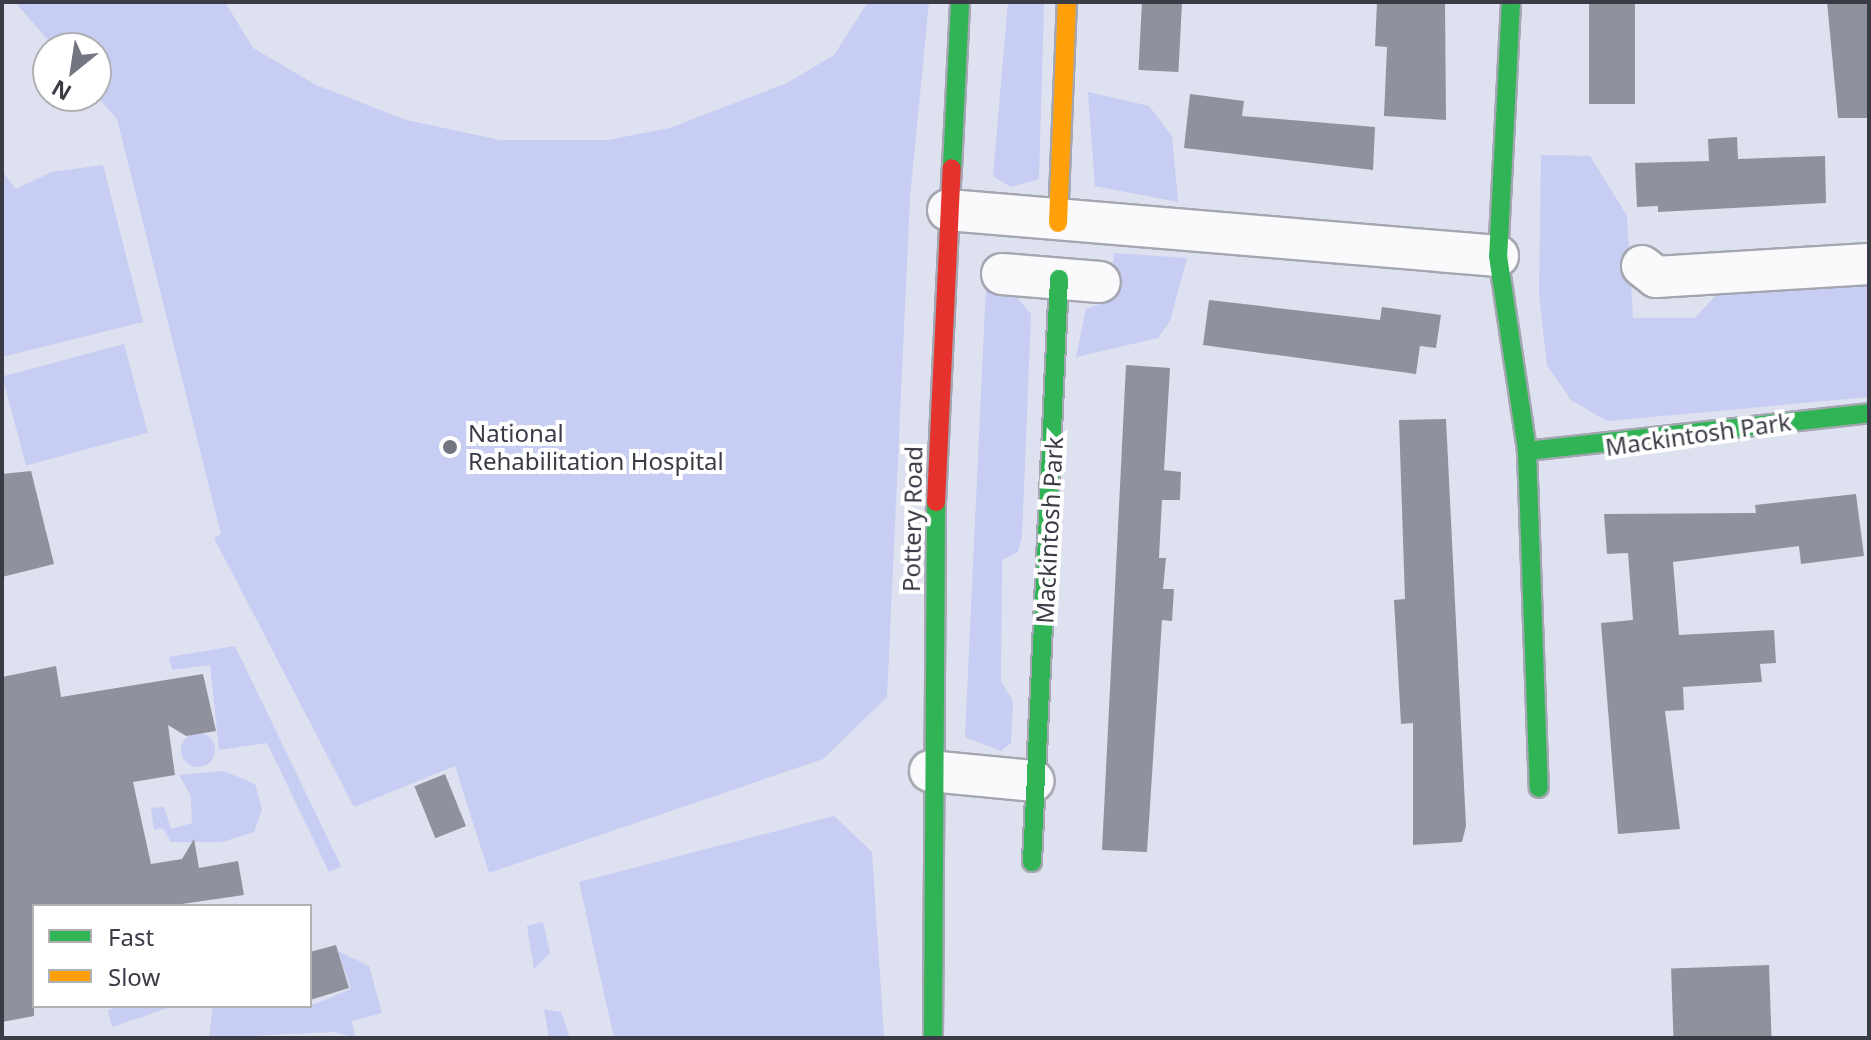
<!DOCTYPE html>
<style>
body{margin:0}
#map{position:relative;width:1871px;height:1040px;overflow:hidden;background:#dee1ef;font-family:"Noto Sans",sans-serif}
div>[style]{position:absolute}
.green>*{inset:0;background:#c7cdf3;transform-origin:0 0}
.round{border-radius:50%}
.building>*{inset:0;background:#8f929c;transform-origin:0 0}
.roads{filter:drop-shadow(2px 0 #a4a6b0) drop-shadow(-2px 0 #a4a6b0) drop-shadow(0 2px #a4a6b0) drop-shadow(0 -2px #a4a6b0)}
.street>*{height:40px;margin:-20px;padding:0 20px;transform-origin:20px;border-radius:20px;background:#fafafd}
.fast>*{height:18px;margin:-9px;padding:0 9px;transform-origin:9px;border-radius:9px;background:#30b455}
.slow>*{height:18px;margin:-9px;padding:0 9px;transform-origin:9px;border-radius:9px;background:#ff9f0a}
.jam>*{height:18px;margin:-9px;padding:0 9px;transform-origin:9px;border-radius:9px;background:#e5322d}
.dots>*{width:22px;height:22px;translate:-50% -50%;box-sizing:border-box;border:4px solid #fff;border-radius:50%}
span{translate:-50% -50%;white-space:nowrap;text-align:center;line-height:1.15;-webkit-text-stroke:8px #fff;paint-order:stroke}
.poi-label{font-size:24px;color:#3a3b45}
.left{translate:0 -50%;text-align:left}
.street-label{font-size:24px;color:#3a3b45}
.frame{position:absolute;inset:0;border:4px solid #3a3b45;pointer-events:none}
.legend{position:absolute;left:32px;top:904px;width:280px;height:104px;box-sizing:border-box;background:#fff;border:2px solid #b0b1b5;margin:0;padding:10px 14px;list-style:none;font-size:24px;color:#3a3b45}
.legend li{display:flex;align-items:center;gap:16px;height:40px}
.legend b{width:40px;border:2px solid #b0b1b5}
.north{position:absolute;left:32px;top:32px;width:80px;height:80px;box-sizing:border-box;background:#fff;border:2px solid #b0b1b5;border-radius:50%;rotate:210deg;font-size:22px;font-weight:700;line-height:32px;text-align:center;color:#3a3b45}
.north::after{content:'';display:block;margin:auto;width:28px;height:36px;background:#737580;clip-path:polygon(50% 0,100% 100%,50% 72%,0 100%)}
</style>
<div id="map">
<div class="green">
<i style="clip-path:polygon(15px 2px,225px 2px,253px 48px,316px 85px,406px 120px,500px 140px,608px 140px,670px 128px,787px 83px,834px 55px,868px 2px,929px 2px,910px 197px,887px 697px,823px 759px,489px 873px,455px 766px,354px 807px,214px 538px,221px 534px,117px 119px,96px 95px,96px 48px,55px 48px)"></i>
<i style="clip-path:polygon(1008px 2px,1044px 2px,1039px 179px,1011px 187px,993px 176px)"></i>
<i style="clip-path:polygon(1088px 92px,1149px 106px,1172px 136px,1178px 202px,1095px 186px)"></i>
<i style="clip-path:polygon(1541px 155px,1590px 156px,1627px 216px,1633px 318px,1695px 318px,1717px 294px,1869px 284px,1869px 397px,1607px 421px,1571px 400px,1547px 365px,1539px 293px)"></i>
<i style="clip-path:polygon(103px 165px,143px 322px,2px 357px,2px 171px,16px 189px,52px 172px)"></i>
<i style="clip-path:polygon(1114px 253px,1187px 258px,1170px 321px,1158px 338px,1076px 357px,1086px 309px,1108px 301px)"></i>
<i style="clip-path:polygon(986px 286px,1015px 295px,1031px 314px,1022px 536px,1018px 552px,1002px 560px,1001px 681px,1013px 701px,1011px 743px,1001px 751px,965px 737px)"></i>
<i style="left:124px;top:344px;width:92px;height:126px;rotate:75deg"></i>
<i style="clip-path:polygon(235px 646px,341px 866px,329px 872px,267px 743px,219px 750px,210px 665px,172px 670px,169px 657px)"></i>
<i class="round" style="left:181px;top:733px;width:34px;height:34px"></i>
<i style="clip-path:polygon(224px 771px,255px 784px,262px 809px,254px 832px,222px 842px,171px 842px,163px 828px,154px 830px,151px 808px,164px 807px,171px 829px,192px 823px,191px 796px,179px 775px)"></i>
<i style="clip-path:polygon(834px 816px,872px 852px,884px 1038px,614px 1038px,579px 882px)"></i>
<i style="clip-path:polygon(543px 922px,550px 953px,534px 969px,527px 926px)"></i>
<i style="clip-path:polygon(338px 951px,369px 966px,382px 1013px,352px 1021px,355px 1038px,335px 1032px,209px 1038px,213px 1006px,310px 1006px,351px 989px)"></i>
<i style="clip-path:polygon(122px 1006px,174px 1006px,112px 1027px,108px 1010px)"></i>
<i style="clip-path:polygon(544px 1009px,561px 1012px,570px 1038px,549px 1038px)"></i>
</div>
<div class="building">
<i style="left:1142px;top:2px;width:40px;height:68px;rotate:3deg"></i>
<i style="clip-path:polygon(1377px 2px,1445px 2px,1446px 120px,1384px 116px,1387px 47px,1375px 46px)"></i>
<i style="left:1589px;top:2px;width:46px;height:102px"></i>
<i style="clip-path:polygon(1827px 2px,1869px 2px,1869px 118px,1838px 118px)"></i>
<i style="clip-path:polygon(1190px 94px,1244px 101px,1242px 116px,1375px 127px,1373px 170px,1184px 148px)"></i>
<i style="clip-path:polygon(1737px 137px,1738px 159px,1825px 156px,1826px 203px,1658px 212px,1658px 206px,1637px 207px,1635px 163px,1709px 161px,1708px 139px)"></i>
<i style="clip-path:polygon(1209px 300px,1380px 320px,1382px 307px,1441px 315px,1436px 348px,1420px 346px,1416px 374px,1203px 345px)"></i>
<i style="clip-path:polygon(1126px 365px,1170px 368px,1164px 470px,1181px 472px,1180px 500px,1162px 500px,1159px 558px,1166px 558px,1163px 589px,1174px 589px,1172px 621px,1162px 620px,1147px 852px,1102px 850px)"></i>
<i style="clip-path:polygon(1446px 419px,1466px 826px,1462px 842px,1413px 845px,1413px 723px,1401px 724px,1394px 600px,1405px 599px,1399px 420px)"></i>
<i style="clip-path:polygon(31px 471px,54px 564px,2px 577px,2px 474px)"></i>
<i style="clip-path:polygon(1856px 494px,1864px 556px,1801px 564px,1799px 546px,1673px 562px,1679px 635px,1774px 630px,1776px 663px,1760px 664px,1762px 682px,1683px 687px,1684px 710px,1665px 711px,1680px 829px,1618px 834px,1601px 623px,1633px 620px,1628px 553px,1607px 554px,1604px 514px,1756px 513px,1755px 505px)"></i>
<i style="clip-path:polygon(56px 666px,61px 697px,203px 674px,216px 731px,186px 736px,168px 725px,175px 775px,133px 782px,151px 864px,182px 859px,194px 839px,199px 868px,238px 861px,244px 895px,168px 906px,34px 906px,34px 1016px,2px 1022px,2px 677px)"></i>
<i style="left:445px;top:774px;width:56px;height:33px;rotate:68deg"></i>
<i style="clip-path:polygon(336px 945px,349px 988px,310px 1000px,310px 952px)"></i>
<i style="left:1769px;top:965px;width:73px;height:98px;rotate:88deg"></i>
</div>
<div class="roads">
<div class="street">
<i style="left:948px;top:210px;width:552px;rotate:4.78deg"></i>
<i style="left:1642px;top:266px;width:18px;rotate:38deg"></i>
<i style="left:1656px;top:277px;width:213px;rotate:-3.5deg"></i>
<i style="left:1002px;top:274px;width:98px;rotate:4.7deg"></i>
<i style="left:930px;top:771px;width:104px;rotate:5.5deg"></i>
</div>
<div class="fast">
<i style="left:1511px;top:2px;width:254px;rotate:92.9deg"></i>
<i style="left:1498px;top:256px;width:197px;rotate:81.5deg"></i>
<i style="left:1527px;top:451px;width:337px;rotate:88deg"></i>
<i style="left:952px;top:168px;width:166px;rotate:-87.2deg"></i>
<i style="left:1527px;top:451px;width:344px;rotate:-6.3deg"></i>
<i style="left:1032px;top:862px;width:584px;rotate:-87.35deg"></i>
<i style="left:933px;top:1038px;width:536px;rotate:-89.68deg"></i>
</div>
<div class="slow">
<i style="left:1058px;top:223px;width:221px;rotate:-87.7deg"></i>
</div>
<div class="jam">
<i style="left:936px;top:502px;width:334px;rotate:-87.3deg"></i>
</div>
</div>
<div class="dots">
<i style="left:450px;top:447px;background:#737580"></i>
</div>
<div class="poi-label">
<span class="left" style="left:468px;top:447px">National<br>Rehabilitation Hospital</span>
</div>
<div class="street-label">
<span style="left:1698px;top:434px;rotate:-8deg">Mackintosh Park</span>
<span style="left:912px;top:519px;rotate:-89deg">Pottery Road</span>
<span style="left:1049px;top:530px;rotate:-87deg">Mackintosh Park</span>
</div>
<div class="frame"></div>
<ul class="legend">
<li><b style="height:10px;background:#30b455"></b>Fast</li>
<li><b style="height:10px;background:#ff9f0a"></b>Slow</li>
</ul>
<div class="north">N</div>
</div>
